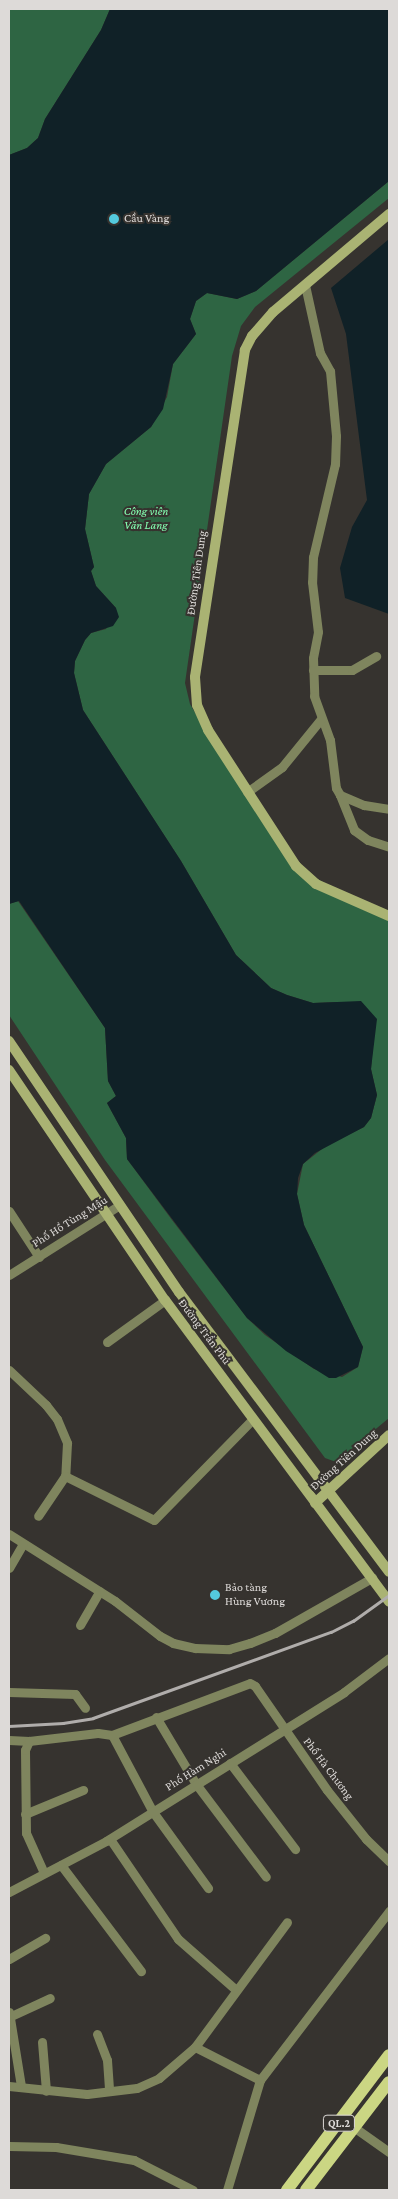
<!DOCTYPE html>
<meta charset="utf-8">
<style>
body{margin:0}
#map{position:relative;width:398px;height:2199px;overflow:hidden;background:#36332f;font-family:"Crimson Pro",serif}
div>[style]{position:absolute}
.green>*{inset:0;background:#2e6543}
.water>*{inset:0;background:#102127}
.street>*{height:9px;margin:-4.5px;padding:0 4.5px;transform-origin:4.5px;border-radius:4.5px;background:#7f855e}
.secondary>*{height:10px;margin:-5px;padding:0 5px;transform-origin:5px;border-radius:5px;background:#aab373}
.primary>*{height:12px;margin:-6px;padding:0 6px;transform-origin:6px;border-radius:6px;background:#cbd683}
.rail>*{height:2.5px;margin:-1.25px;padding:0 1.25px;transform-origin:1.25px;border-radius:1.25px;background:#b0adab}
.dots>*{width:14px;height:14px;translate:-50% -50%;box-sizing:border-box;border:2px solid #36332f;border-radius:50%}
span{translate:-50% -50%;white-space:nowrap;text-align:center;line-height:1.15;-webkit-text-stroke:4px #36332f;paint-order:stroke}
.shield-label span{padding:1px 4px;background:#36332f;border:1px solid;border-radius:4px;-webkit-text-stroke-width:0}
.shield-label{font-size:11px;color:#dddad8;font-weight:700}
.poi-label{font-size:12px;color:#dddad8}
.left{translate:0 -50%;text-align:left}
.park-label{font-size:12px;color:#84ffb1;font-style:italic}
.street-label{font-size:12px;color:#dddad8}
.frame{position:absolute;inset:0;border:10px solid #dddad8;pointer-events:none}
</style>
<div id="map">
<div class="green">
<i style="clip-path:polygon(9px 9px,110px 9px,101px 30px,45px 119px,38px 138px,27px 148px,9px 155px)"></i>
<i style="clip-path:polygon(389px 181px,389px 198px,255px 307px,241px 326px,232px 356px,185px 683px,190px 704px,222px 759px,294px 867px,389px 916px,389px 1418px,336px 1462px,325px 1458px,105px 1160px,9px 1015px,9px 904px,18px 901px,105px 1028px,108px 1081px,116px 1096px,107px 1103px,126px 1138px,127px 1159px,172px 1220px,247px 1318px,265px 1335px,314px 1369px,342px 1377px,358px 1367px,363px 1347px,304px 1225px,297px 1194px,303px 1164px,327px 1145px,364px 1127px,371px 1118px,377px 1095px,371px 1069px,373px 1044px,337px 1002px,313px 1003px,287px 995px,271px 988px,236px 955px,181px 861px,83px 710px,74px 673px,75px 661px,85px 640px,91px 633px,106px 629px,116px 608px,96px 586px,91px 571px,94px 567px,85px 529px,89px 494px,106px 464px,151px 427px,167px 397px,173px 364px,196px 334px,190px 319px,196px 301px,207px 293px,237px 299px,256px 291px)"></i>
</div>
<div class="water">
<i style="clip-path:polygon(110px 9px,389px 9px,389px 181px,256px 291px,237px 299px,207px 293px,196px 301px,190px 319px,196px 334px,173px 364px,163px 409px,151px 427px,106px 464px,89px 494px,85px 529px,94px 567px,91px 571px,96px 586px,116px 608px,119px 617px,113px 626px,91px 633px,85px 640px,75px 661px,74px 673px,83px 710px,181px 861px,236px 955px,271px 988px,287px 995px,313px 1003px,361px 1001px,377px 1019px,371px 1069px,377px 1095px,371px 1118px,364px 1127px,315px 1153px,303px 1164px,298px 1178px,297px 1194px,304px 1225px,363px 1347px,358px 1367px,336px 1378px,329px 1378px,286px 1351px,247px 1318px,127px 1159px,126px 1138px,107px 1103px,116px 1096px,108px 1081px,105px 1028px,19px 901px,9px 904px,9px 155px,27px 148px,38px 138px,45px 119px,101px 30px)"></i>
<i style="clip-path:polygon(389px 239px,389px 614px,345px 598px,340px 568px,352px 527px,367px 500px,346px 334px,331px 288px)"></i>
</div>
<div class="street">
<i style="left:305px;top:285px;width:70px;rotate:77.6deg"></i>
<i style="left:320px;top:353px;width:21px;rotate:61deg"></i>
<i style="left:330px;top:371px;width:65px;rotate:84.7deg"></i>
<i style="left:336px;top:436px;width:28px;rotate:92deg"></i>
<i style="left:335px;top:464px;width:96px;rotate:103.3deg"></i>
<i style="left:313px;top:557px;width:25px;rotate:92deg"></i>
<i style="left:312px;top:582px;width:50px;rotate:83.2deg"></i>
<i style="left:318px;top:632px;width:26px;rotate:101deg"></i>
<i style="left:313px;top:658px;width:38px;rotate:88deg"></i>
<i style="left:314px;top:696px;width:47px;rotate:70deg"></i>
<i style="left:330px;top:740px;width:48px;rotate:82.9deg"></i>
<i style="left:336px;top:788px;width:8px;rotate:60deg"></i>
<i style="left:340px;top:795px;width:26px;rotate:23deg"></i>
<i style="left:364px;top:805px;width:25px;rotate:9deg"></i>
<i style="left:313px;top:670px;width:39px"></i>
<i style="left:352px;top:670px;width:28px;rotate:-30deg"></i>
<i style="left:247px;top:792px;width:43px;rotate:-35.5deg"></i>
<i style="left:282px;top:767px;width:62px;rotate:-50.9deg"></i>
<i style="left:340px;top:795px;width:38px;rotate:68deg"></i>
<i style="left:354px;top:830px;width:17px;rotate:36deg"></i>
<i style="left:368px;top:840px;width:22px;rotate:18deg"></i>
<i style="left:9px;top:1211px;width:55px;rotate:56.9deg"></i>
<i style="left:9px;top:1275px;width:129px;rotate:-32.3deg"></i>
<i style="left:107px;top:1342px;width:72px;rotate:-35.9deg"></i>
<i style="left:9px;top:1370px;width:51px;rotate:43.4deg"></i>
<i style="left:46px;top:1405px;width:18px;rotate:52deg"></i>
<i style="left:57px;top:1419px;width:26px;rotate:67deg"></i>
<i style="left:67px;top:1443px;width:33px;rotate:93deg"></i>
<i style="left:65px;top:1476px;width:48px;rotate:124deg"></i>
<i style="left:65px;top:1476px;width:99px;rotate:26.3deg"></i>
<i style="left:154px;top:1520px;width:141px;rotate:-45.6deg"></i>
<i style="left:9px;top:1534px;width:125px;rotate:32.3deg"></i>
<i style="left:115px;top:1601px;width:57px;rotate:37.9deg"></i>
<i style="left:160px;top:1636px;width:15px;rotate:28deg"></i>
<i style="left:173px;top:1643px;width:23px;rotate:13deg"></i>
<i style="left:195px;top:1648px;width:34px;rotate:2deg"></i>
<i style="left:229px;top:1649px;width:22px;rotate:-16deg"></i>
<i style="left:250px;top:1643px;width:27px;rotate:-22deg"></i>
<i style="left:275px;top:1633px;width:112px;rotate:-29.6deg"></i>
<i style="left:9px;top:1568px;width:28px;rotate:-60deg"></i>
<i style="left:80px;top:1625px;width:39px;rotate:-60deg"></i>
<i style="left:9px;top:1692px;width:66px;rotate:1.7deg"></i>
<i style="left:75px;top:1694px;width:17px;rotate:54deg"></i>
<i style="left:156px;top:1717px;width:78px;rotate:59.2deg"></i>
<i style="left:196px;top:1784px;width:116px;rotate:53deg"></i>
<i style="left:112px;top:1735px;width:87px;rotate:62deg"></i>
<i style="left:153px;top:1812px;width:94px;rotate:54.1deg"></i>
<i style="left:9px;top:1740px;width:20px;rotate:3deg"></i>
<i style="left:230px;top:1763px;width:108px;rotate:52.9deg"></i>
<i style="left:25px;top:1814px;width:63px;rotate:-22.5deg"></i>
<i style="left:110px;top:1839px;width:121px;rotate:55.8deg"></i>
<i style="left:178px;top:1939px;width:76px;rotate:41.3deg"></i>
<i style="left:61px;top:1865px;width:133px;rotate:53deg"></i>
<i style="left:44px;top:1873px;width:44px;rotate:-114.2deg"></i>
<i style="left:26px;top:1833px;width:83px;rotate:-90.7deg"></i>
<i style="left:25px;top:1750px;width:10px;rotate:-66deg"></i>
<i style="left:29px;top:1741px;width:69px;rotate:-6.6deg"></i>
<i style="left:98px;top:1733px;width:14px;rotate:8deg"></i>
<i style="left:112px;top:1735px;width:147px;rotate:-20.6deg"></i>
<i style="left:250px;top:1683px;width:6px;rotate:31deg"></i>
<i style="left:255px;top:1686px;width:126px;rotate:55.3deg"></i>
<i style="left:327px;top:1790px;width:63px;rotate:51.5deg"></i>
<i style="left:366px;top:1839px;width:32px;rotate:44deg"></i>
<i style="left:9px;top:1892px;width:110px;rotate:-27.7deg"></i>
<i style="left:106px;top:1841px;width:281px;rotate:-32deg"></i>
<i style="left:344px;top:1692px;width:56px;rotate:-37.1deg"></i>
<i style="left:9px;top:1959px;width:42px;rotate:-30.3deg"></i>
<i style="left:9px;top:2012px;width:75px;rotate:80.8deg"></i>
<i style="left:9px;top:2017px;width:45px;rotate:-24.9deg"></i>
<i style="left:97px;top:2034px;width:28px;rotate:69deg"></i>
<i style="left:107px;top:2060px;width:31px;rotate:86deg"></i>
<i style="left:42px;top:2042px;width:49px;rotate:85.3deg"></i>
<i style="left:195px;top:2047px;width:73px;rotate:26.9deg"></i>
<i style="left:9px;top:2086px;width:78px;rotate:5.9deg"></i>
<i style="left:87px;top:2094px;width:50px;rotate:-6.8deg"></i>
<i style="left:137px;top:2088px;width:24px;rotate:-24deg"></i>
<i style="left:159px;top:2078px;width:48px;rotate:-40.7deg"></i>
<i style="left:195px;top:2047px;width:155px;rotate:-53.6deg"></i>
<i style="left:355px;top:2128px;width:42px;rotate:35.2deg"></i>
<i style="left:9px;top:2146px;width:47px;rotate:1.2deg"></i>
<i style="left:56px;top:2147px;width:79px;rotate:9.5deg"></i>
<i style="left:134px;top:2160px;width:66px;rotate:27deg"></i>
<i style="left:227px;top:2190px;width:115px;rotate:-73.3deg"></i>
<i style="left:260px;top:2080px;width:213px;rotate:-52.6deg"></i>
</div>
<div class="secondary">
<i style="left:389px;top:214px;width:152px;rotate:139.8deg"></i>
<i style="left:273px;top:312px;width:32px;rotate:131deg"></i>
<i style="left:252px;top:336px;width:16px;rotate:117deg"></i>
<i style="left:245px;top:350px;width:331px;rotate:98.7deg"></i>
<i style="left:195px;top:677px;width:28px;rotate:86deg"></i>
<i style="left:197px;top:705px;width:27px;rotate:66deg"></i>
<i style="left:208px;top:730px;width:162px;rotate:57.1deg"></i>
<i style="left:296px;top:866px;width:27px;rotate:42deg"></i>
<i style="left:316px;top:884px;width:80px;rotate:23.7deg"></i>
<i style="left:9px;top:1041px;width:303px;rotate:55.9deg"></i>
<i style="left:179px;top:1292px;width:350px;rotate:53.1deg"></i>
<i style="left:9px;top:1070px;width:278px;rotate:55.9deg"></i>
<i style="left:165px;top:1300px;width:376px;rotate:53.4deg"></i>
<i style="left:315px;top:1503px;width:100px;rotate:-42.6deg"></i>
</div>
<div class="primary">
<i style="left:287px;top:2190px;width:169px;rotate:-52.9deg"></i>
<i style="left:306px;top:2190px;width:136px;rotate:-52.5deg"></i>
</div>
<div class="rail">
<i style="left:9px;top:1726px;width:54px;rotate:-3.2deg"></i>
<i style="left:63px;top:1723px;width:30px;rotate:-9deg"></i>
<i style="left:93px;top:1718px;width:253px;rotate:-19.9deg"></i>
<i style="left:331px;top:1632px;width:25px;rotate:-27deg"></i>
<i style="left:353px;top:1621px;width:44px;rotate:-35.8deg"></i>
</div>
<div class="dots">
<i style="left:114px;top:219px;background:#54cadd"></i>
<i style="left:215px;top:1595px;background:#54cadd"></i>
</div>
<div class="shield-label">
<span style="left:339px;top:2123px">QL.2</span>
</div>
<div class="poi-label">
<span class="left" style="left:124px;top:219px">Cầu Vàng</span>
<span class="left" style="left:225px;top:1595px">Bảo tàng<br>Hùng Vương</span>
</div>
<div class="park-label">
<span style="left:146px;top:519px">Công viên<br>Văn Lang</span>
</div>
<div class="street-label">
<span style="left:197px;top:573px;rotate:-82deg">Đường Tiên Dung</span>
<span style="left:70px;top:1222px;rotate:-32deg">Phố Hồ Tùng Mậu</span>
<span style="left:204px;top:1332px;rotate:53deg">Đường Trần Phú</span>
<span style="left:344px;top:1460px;rotate:-42deg">Đường Tiên Dung</span>
<span style="left:328px;top:1769px;rotate:53deg">Phố Hà Chương</span>
<span style="left:196px;top:1770px;rotate:-32deg">Phố Hàm Nghi</span>
</div>
<div class="frame"></div>
</div>
